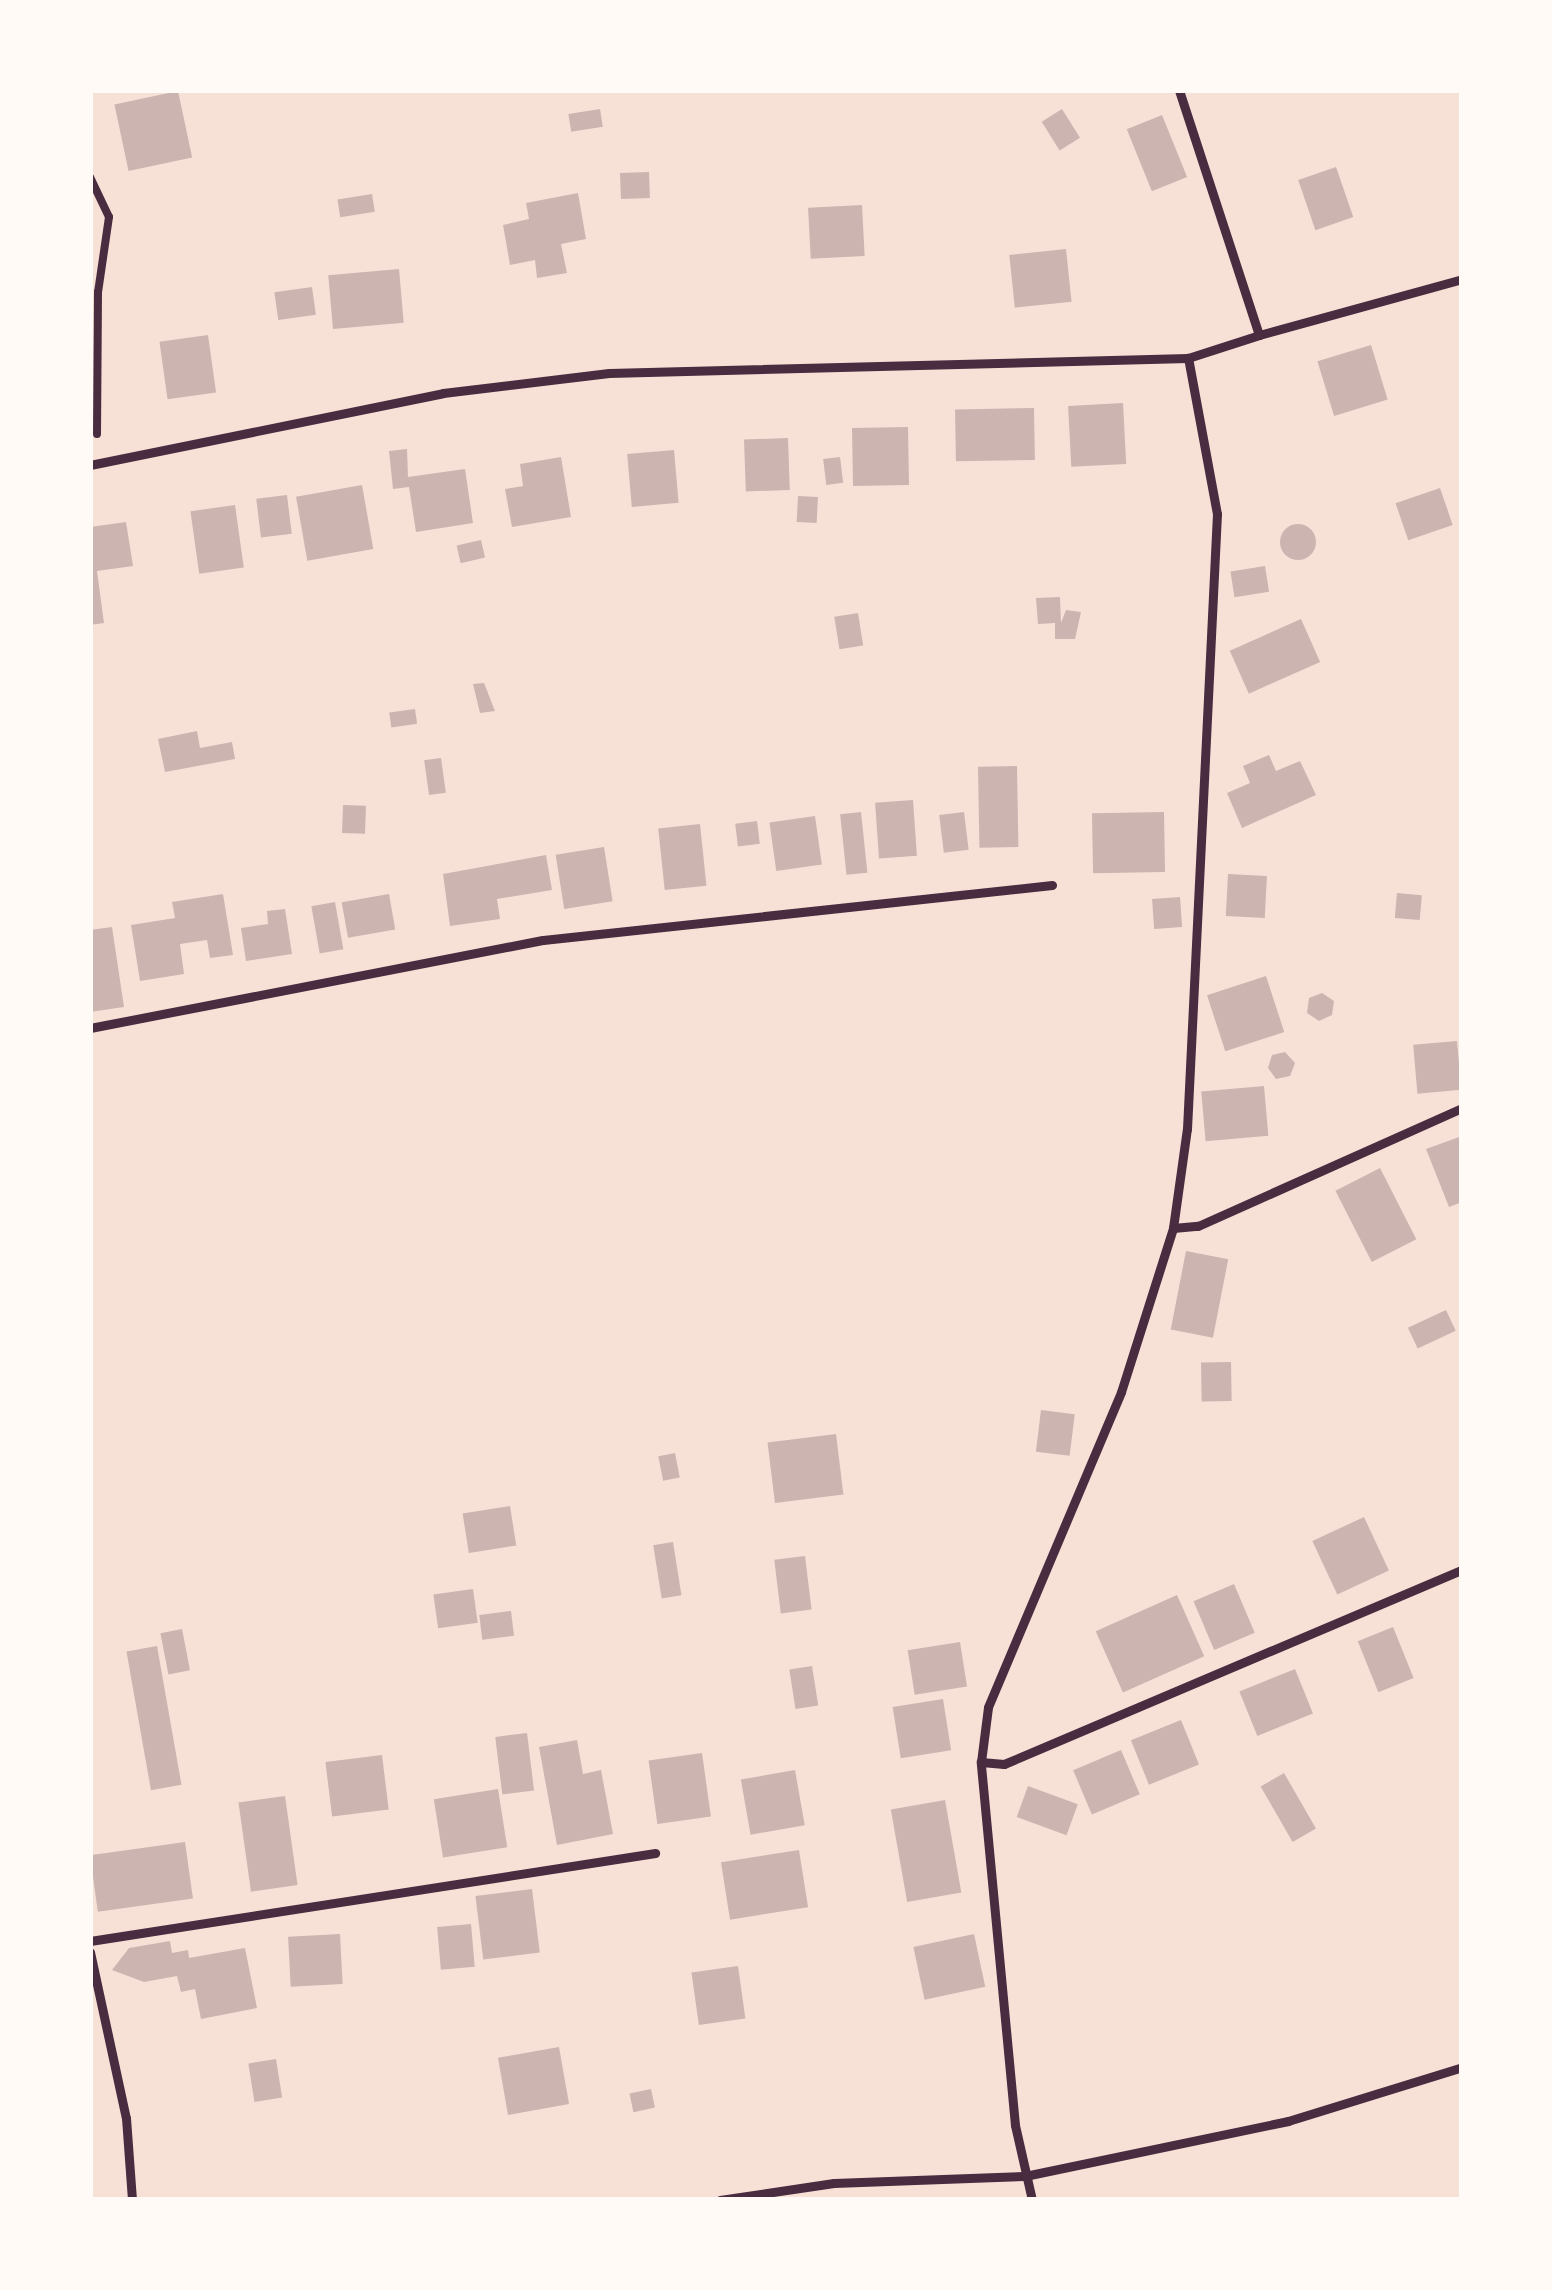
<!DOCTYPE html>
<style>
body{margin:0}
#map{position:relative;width:1552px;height:2290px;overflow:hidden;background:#f7e1d7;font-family:Lato,sans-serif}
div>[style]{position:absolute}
.building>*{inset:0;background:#ccb4b1;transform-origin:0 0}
.round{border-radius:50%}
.path>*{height:8px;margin:-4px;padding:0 4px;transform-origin:4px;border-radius:4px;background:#4a2c40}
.service>*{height:9px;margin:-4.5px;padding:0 4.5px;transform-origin:4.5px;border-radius:4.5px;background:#4a2c40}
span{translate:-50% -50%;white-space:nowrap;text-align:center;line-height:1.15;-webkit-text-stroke:12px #fffaf5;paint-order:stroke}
.frame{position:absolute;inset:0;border:93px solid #fffaf5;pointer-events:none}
</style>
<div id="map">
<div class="building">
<i style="left:178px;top:91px;width:68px;height:65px;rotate:78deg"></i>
<i style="left:600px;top:109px;width:18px;height:32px;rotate:81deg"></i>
<i style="left:1062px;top:109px;width:34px;height:24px;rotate:58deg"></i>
<i style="left:1162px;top:115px;width:67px;height:38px;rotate:68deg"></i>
<i style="left:1336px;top:167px;width:53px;height:40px;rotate:71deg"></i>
<i style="left:649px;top:172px;width:26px;height:29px;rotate:88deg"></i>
<i style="clip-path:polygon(578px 193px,586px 239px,561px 244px,567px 273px,537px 278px,535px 260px,510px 265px,503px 225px,529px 219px,526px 203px)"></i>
<i style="left:372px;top:194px;width:18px;height:35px;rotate:81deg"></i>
<i style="left:862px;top:205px;width:51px;height:54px;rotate:87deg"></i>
<i style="left:1066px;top:249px;width:53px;height:57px;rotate:84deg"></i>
<i style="left:399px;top:269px;width:54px;height:71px;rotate:85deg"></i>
<i style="left:312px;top:287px;width:28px;height:38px;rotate:82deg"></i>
<i style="left:208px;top:335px;width:58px;height:49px;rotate:82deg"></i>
<i style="left:1371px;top:345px;width:57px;height:56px;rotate:73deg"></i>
<i style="left:1123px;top:403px;width:61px;height:55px;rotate:87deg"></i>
<i style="left:1034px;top:408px;width:52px;height:79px;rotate:89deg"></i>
<i style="left:908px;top:427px;width:58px;height:56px;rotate:89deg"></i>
<i style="left:788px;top:438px;width:52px;height:44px;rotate:88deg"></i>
<i style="clip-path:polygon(407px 449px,408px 477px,465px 469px,473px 523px,416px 532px,409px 487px,393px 489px,389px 451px)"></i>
<i style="left:674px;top:450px;width:53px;height:47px;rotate:85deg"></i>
<i style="clip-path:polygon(561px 457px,571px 517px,512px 527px,505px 489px,523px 486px,520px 464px)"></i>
<i style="left:840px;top:457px;width:26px;height:17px;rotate:83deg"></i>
<i style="left:362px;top:485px;width:65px;height:67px;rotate:80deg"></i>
<i style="left:1440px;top:488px;width:39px;height:47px;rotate:71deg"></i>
<i style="left:287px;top:495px;width:39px;height:31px;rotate:83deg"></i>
<i style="left:798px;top:496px;width:20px;height:26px;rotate:3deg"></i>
<i style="left:235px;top:505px;width:63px;height:45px;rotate:82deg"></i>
<i style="clip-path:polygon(126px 522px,133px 566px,97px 571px,104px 623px,90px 625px,90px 527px)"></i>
<i class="round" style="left:1280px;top:524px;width:36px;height:36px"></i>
<i style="left:481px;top:540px;width:18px;height:25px;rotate:77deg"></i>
<i style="left:1265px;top:566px;width:26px;height:35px;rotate:81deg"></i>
<i style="clip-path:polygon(1060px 597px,1061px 623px,1066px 610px,1081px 612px,1075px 639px,1055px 639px,1055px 623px,1038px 624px,1036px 598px)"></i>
<i style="left:858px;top:613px;width:33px;height:24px;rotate:81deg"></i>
<i style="left:1301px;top:619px;width:47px;height:78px;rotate:66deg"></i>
<i style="clip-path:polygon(484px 683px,495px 711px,480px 713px,473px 684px)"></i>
<i style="left:415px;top:709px;width:15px;height:26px;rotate:82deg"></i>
<i style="clip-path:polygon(197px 731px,200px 748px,232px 742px,235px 759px,165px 772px,158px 739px)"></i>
<i style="clip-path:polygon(1269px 755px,1276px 771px,1300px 761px,1316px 795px,1242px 828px,1227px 793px,1250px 783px,1243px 766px)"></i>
<i style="left:441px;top:758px;width:35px;height:17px;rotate:82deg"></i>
<i style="left:1017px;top:766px;width:81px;height:39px;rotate:89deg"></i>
<i style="left:913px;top:800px;width:56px;height:38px;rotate:86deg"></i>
<i style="left:343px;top:805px;width:23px;height:28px;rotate:2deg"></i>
<i style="left:861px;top:812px;width:61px;height:21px;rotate:84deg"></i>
<i style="left:964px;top:812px;width:38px;height:25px;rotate:83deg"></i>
<i style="left:1164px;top:812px;width:60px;height:72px;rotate:89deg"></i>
<i style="left:815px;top:816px;width:49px;height:46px;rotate:82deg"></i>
<i style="left:757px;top:821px;width:23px;height:22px;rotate:83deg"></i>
<i style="left:700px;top:824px;width:62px;height:42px;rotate:84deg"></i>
<i style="left:604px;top:847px;width:55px;height:49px;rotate:81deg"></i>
<i style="clip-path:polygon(546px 855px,552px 890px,497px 899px,500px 919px,450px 926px,443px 874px)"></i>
<i style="left:1228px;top:874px;width:39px;height:42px;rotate:3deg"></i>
<i style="left:1397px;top:893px;width:25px;height:25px;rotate:5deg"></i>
<i style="clip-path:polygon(223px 894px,233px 955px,210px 958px,207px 940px,180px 944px,184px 974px,140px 981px,131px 925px,175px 918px,172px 902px)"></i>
<i style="left:389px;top:894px;width:36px;height:48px;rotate:80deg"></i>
<i style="left:1180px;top:897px;width:30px;height:28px;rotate:86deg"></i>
<i style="left:335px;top:902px;width:48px;height:24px;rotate:80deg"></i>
<i style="clip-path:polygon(285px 909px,292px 954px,246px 961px,241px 928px,268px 924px,267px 911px)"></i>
<i style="clip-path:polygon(112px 927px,124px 1007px,90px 1012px,90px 930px)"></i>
<i style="left:1266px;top:976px;width:59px;height:62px;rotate:72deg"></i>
<i style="clip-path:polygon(1322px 993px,1334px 1001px,1332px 1015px,1319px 1021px,1307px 1013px,1309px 998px)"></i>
<i style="left:1457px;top:1041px;width:49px;height:44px;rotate:85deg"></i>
<i style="clip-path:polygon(1285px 1052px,1295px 1063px,1290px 1076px,1276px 1079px,1268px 1068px,1272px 1055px)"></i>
<i style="left:1264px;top:1086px;width:50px;height:63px;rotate:85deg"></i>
<i style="clip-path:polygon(1462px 1136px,1462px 1202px,1449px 1207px,1426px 1149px)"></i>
<i style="left:1380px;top:1168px;width:80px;height:50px;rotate:63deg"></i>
<i style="left:1186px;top:1251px;width:43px;height:80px;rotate:11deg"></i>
<i style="left:1446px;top:1310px;width:23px;height:42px;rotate:65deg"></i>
<i style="left:1231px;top:1362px;width:39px;height:30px;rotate:89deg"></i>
<i style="left:1041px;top:1410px;width:34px;height:42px;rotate:7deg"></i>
<i style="left:836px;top:1434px;width:61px;height:69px;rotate:83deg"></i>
<i style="left:675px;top:1453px;width:25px;height:17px;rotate:79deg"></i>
<i style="left:510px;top:1506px;width:40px;height:48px;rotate:81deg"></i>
<i style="left:1364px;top:1517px;width:59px;height:57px;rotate:65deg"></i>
<i style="left:673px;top:1542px;width:54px;height:20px;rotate:81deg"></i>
<i style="left:805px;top:1556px;width:54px;height:31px;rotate:83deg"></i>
<i style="left:1234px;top:1584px;width:53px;height:44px;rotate:67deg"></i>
<i style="left:473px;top:1589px;width:34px;height:40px;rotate:82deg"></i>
<i style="left:1177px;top:1595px;width:67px;height:89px;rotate:66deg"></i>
<i style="left:511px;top:1611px;width:25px;height:32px;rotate:83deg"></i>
<i style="left:1393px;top:1627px;width:55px;height:38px;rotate:68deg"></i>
<i style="left:182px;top:1629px;width:42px;height:22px;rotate:79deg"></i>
<i style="left:960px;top:1642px;width:45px;height:53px;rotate:81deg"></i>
<i style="left:157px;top:1646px;width:141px;height:31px;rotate:80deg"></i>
<i style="left:812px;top:1666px;width:40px;height:23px;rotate:81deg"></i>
<i style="left:1295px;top:1669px;width:48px;height:60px;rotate:68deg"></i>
<i style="left:943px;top:1699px;width:52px;height:51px;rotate:81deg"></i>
<i style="left:1181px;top:1720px;width:48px;height:54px;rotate:68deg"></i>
<i style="left:527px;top:1733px;width:58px;height:32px;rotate:83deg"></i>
<i style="clip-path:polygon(577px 1740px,583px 1774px,601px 1770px,613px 1834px,557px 1845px,539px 1747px)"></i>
<i style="left:1121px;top:1750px;width:48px;height:52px;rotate:67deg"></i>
<i style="left:702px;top:1753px;width:64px;height:54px;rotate:82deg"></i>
<i style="left:382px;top:1755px;width:55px;height:57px;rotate:83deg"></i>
<i style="left:795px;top:1770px;width:56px;height:55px;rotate:80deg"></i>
<i style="left:1284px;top:1773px;width:64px;height:27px;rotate:60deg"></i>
<i style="left:1028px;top:1786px;width:53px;height:33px;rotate:20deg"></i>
<i style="left:498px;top:1789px;width:59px;height:65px;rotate:81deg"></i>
<i style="left:285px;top:1796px;width:90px;height:47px;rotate:82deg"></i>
<i style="left:945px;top:1800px;width:94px;height:55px;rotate:80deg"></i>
<i style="left:185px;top:1842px;width:57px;height:96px;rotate:82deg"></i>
<i style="left:799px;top:1850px;width:58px;height:79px;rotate:81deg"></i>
<i style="left:532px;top:1889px;width:64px;height:57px;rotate:83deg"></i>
<i style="left:471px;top:1924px;width:43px;height:34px;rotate:85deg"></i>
<i style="left:340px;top:1934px;width:50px;height:52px;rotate:87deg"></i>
<i style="left:974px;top:1934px;width:54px;height:62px;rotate:78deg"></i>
<i style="clip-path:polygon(170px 1941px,172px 1953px,188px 1950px,189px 1958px,245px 1948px,257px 2008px,201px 2019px,195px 1989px,181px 1992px,177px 1976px,144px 1982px,112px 1970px,129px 1948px)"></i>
<i style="left:738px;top:1966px;width:53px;height:47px;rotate:82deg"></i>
<i style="left:559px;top:2047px;width:58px;height:62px;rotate:80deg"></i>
<i style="left:276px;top:2059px;width:39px;height:28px;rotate:81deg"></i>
<i style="left:651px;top:2089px;width:19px;height:22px;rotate:78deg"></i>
</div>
<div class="path">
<i style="left:90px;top:177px;width:44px;rotate:64.6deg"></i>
<i style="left:109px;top:217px;width:76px;rotate:98.3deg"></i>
<i style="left:98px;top:292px;width:142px;rotate:90.4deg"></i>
</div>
<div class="service">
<i style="left:1259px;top:335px;width:211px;rotate:-15.4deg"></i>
<i style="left:90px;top:465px;width:360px;rotate:-11.5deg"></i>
<i style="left:443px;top:393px;width:167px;rotate:-6.9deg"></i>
<i style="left:609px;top:373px;width:579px;rotate:-1.48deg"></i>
<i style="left:1188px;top:358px;width:75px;rotate:-17.9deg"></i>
<i style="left:1259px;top:335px;width:258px;rotate:-108.1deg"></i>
<i style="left:90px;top:1028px;width:461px;rotate:-11deg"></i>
<i style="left:543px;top:940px;width:512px;rotate:-6.17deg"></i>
<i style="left:1173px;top:1228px;width:25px;rotate:-5deg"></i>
<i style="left:1198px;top:1226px;width:289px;rotate:-24.1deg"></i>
<i style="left:981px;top:1762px;width:23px;rotate:5deg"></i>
<i style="left:1004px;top:1764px;width:497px;rotate:-23deg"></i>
<i style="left:90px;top:1941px;width:572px;rotate:-8.85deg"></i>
<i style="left:90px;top:1952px;width:170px;rotate:77.8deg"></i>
<i style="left:126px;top:2118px;width:82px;rotate:85.8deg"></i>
<i style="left:720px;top:2200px;width:115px;rotate:-8.5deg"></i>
<i style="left:834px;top:2183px;width:191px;rotate:-2.1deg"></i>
<i style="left:1025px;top:2176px;width:269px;rotate:-11.8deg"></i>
<i style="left:1288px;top:2121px;width:182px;rotate:-17.2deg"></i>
<i style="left:1032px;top:2200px;width:77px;rotate:-102.8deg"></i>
<i style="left:1015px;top:2125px;width:365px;rotate:-95.4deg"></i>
<i style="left:981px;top:1762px;width:55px;rotate:-82.7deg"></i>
<i style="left:988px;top:1707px;width:342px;rotate:-67.1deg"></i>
<i style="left:1121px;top:1392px;width:172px;rotate:-72.4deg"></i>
<i style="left:1173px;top:1228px;width:100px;rotate:-82deg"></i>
<i style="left:1187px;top:1129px;width:616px;rotate:-87.21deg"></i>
<i style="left:1217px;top:514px;width:159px;rotate:-100.5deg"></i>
</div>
<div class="frame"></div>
</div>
